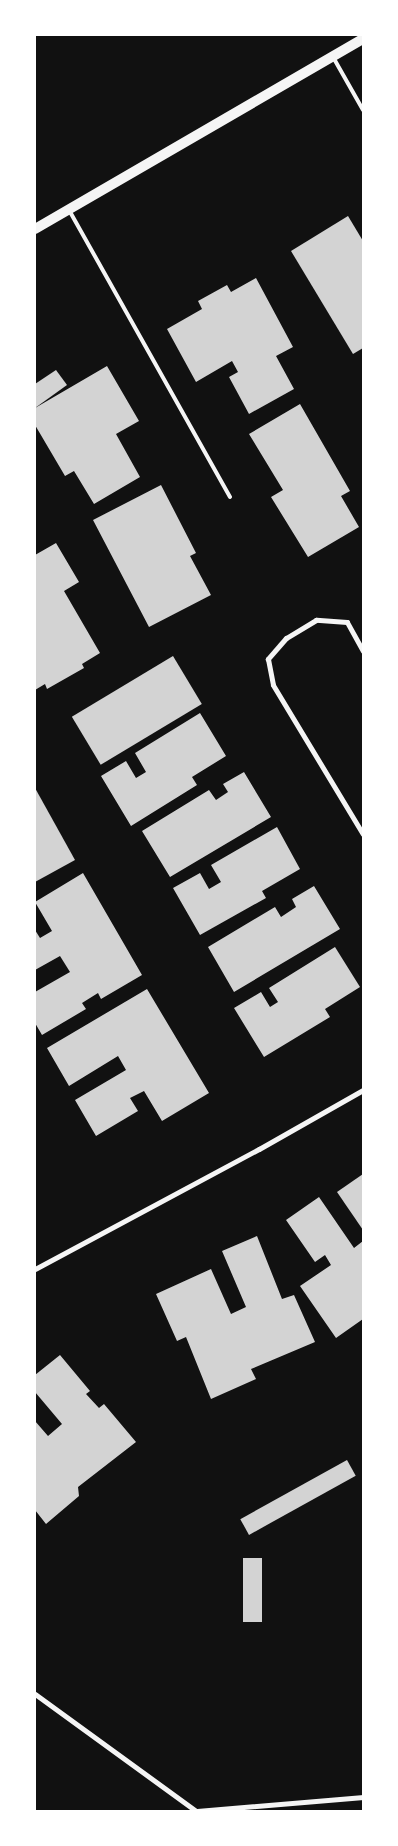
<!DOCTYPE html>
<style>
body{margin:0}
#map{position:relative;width:398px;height:1846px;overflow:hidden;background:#111;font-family:Raleway,sans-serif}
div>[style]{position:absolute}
.building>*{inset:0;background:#d3d3d3;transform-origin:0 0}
.service>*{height:4px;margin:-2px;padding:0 2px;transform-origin:2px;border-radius:2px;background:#f5f5f5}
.minor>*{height:5px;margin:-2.5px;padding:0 2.5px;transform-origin:2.5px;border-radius:2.5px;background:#f5f5f5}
.secondary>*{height:10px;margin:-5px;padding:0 5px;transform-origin:5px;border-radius:5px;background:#f5f5f5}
span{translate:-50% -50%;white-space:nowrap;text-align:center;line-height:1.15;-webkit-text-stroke:4.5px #fff;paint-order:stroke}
.frame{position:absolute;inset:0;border:36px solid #fff;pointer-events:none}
</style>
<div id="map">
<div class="building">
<i style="clip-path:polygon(348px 216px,363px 241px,363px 348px,353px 354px,291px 251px)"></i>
<i style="clip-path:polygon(256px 278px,293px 347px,276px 356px,294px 389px,249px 414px,229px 377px,238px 372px,232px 361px,196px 382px,167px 329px,202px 309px,198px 301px,227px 285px,231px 292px)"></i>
<i style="clip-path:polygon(107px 366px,139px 421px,116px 434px,140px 477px,94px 504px,74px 471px,65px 476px,35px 425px,35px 408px)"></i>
<i style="clip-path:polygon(56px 370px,67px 385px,35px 408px,35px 384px)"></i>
<i style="clip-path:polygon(300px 404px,350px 491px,341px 496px,359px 527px,308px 557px,271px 497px,283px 490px,249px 434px)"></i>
<i style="clip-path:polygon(161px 485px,196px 553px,190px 556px,211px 595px,149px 627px,93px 520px)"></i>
<i style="clip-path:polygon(56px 543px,79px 582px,64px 591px,100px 653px,82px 664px,84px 668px,47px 689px,45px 684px,35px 690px,35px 555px)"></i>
<i style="left:173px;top:656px;width:56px;height:118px;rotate:59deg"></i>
<i style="clip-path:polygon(200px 713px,226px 756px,192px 777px,197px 785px,131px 826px,101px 776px,126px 761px,136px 778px,146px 772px,135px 753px)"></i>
<i style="clip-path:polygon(244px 772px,271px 817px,170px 877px,142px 831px,209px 790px,216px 800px,228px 792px,223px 784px)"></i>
<i style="clip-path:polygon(35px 788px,75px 860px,35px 882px)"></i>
<i style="clip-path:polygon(277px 827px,300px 869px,262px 891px,266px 898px,200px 935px,173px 888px,200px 873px,209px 889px,221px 882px,211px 865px)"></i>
<i style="clip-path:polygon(83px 873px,142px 975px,101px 999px,98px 993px,82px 1003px,86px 1009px,42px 1035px,35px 1023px,35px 992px,70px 972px,60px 956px,35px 970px,35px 930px,40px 938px,52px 931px,35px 902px)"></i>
<i style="clip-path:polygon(314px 886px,340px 929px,234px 992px,208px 947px,275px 907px,281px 917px,296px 907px,292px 899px)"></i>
<i style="clip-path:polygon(335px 947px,360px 987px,325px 1009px,330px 1017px,264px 1057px,234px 1008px,261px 992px,270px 1007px,278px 1002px,269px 988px)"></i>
<i style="clip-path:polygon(147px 989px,209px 1093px,162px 1121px,144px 1091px,130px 1098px,138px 1111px,96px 1136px,75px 1100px,126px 1070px,118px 1056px,69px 1086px,47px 1048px)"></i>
<i style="clip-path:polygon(363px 1174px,363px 1230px,337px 1192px)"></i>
<i style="clip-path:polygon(319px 1197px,354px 1248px,363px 1241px,363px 1319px,336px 1338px,300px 1286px,331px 1265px,325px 1255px,315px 1262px,286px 1220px)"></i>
<i style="clip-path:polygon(257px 1236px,282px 1299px,294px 1295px,315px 1342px,251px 1369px,256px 1379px,211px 1399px,186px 1337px,177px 1341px,156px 1294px,211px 1269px,231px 1314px,246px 1307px,222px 1251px)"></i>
<i style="clip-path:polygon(60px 1355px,90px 1391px,86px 1394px,99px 1408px,104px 1404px,136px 1442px,78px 1487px,79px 1496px,46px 1524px,35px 1510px,35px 1421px,48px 1436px,62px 1424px,35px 1392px,35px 1375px)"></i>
<i style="left:347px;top:1460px;width:18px;height:122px;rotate:61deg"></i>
<i style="left:243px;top:1558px;width:19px;height:64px"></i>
</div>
<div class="service">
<i style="left:333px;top:57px;width:61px;rotate:60.5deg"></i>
<i style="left:69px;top:210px;width:329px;rotate:60.7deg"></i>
</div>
<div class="minor">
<i style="left:363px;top:651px;width:33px;rotate:-119deg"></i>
<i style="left:347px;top:622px;width:31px;rotate:-176deg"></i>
<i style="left:316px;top:620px;width:35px;rotate:149deg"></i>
<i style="left:286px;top:638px;width:28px;rotate:131deg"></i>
<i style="left:268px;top:659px;width:26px;rotate:79deg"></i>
<i style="left:273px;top:685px;width:174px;rotate:58.9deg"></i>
<i style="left:35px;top:1269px;width:254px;rotate:-28.2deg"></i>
<i style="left:259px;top:1149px;width:120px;rotate:-29.6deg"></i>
<i style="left:35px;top:1694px;width:199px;rotate:36deg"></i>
<i style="left:197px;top:1811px;width:167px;rotate:-4.8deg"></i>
</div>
<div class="secondary">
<i style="left:35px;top:229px;width:379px;rotate:-30.1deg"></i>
</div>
<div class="frame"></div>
</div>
